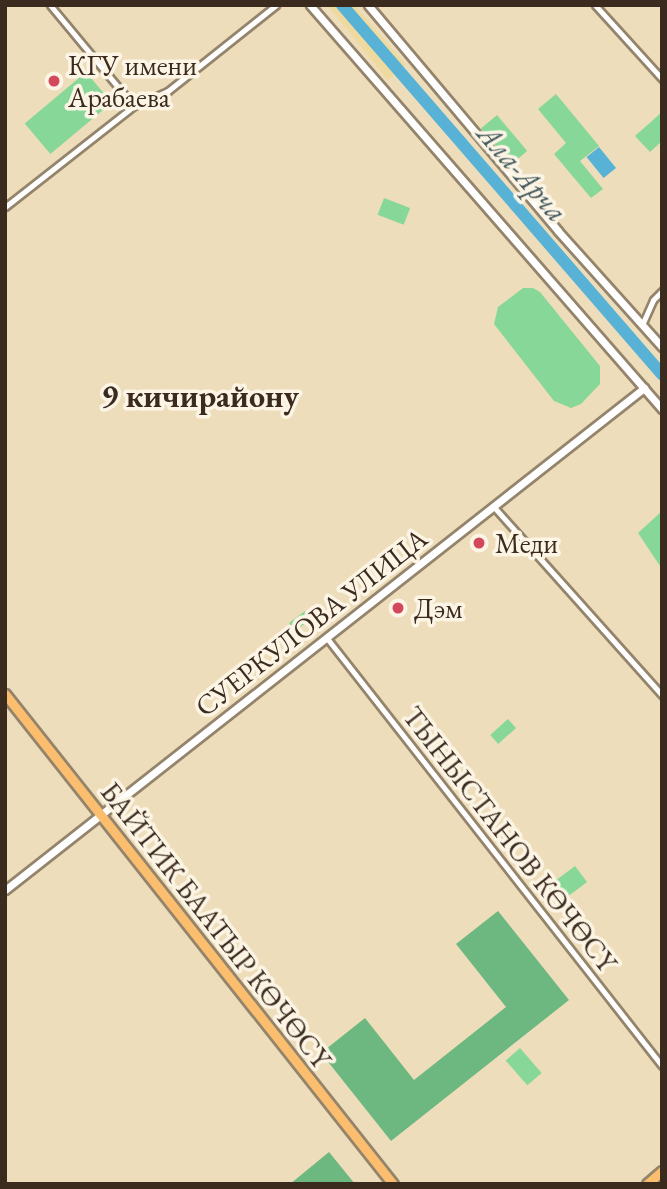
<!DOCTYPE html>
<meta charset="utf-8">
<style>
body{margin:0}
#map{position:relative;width:667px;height:1189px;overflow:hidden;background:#eeddba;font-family:"EB Garamond",serif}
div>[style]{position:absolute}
.green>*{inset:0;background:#87d898;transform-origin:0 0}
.forest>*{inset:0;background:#6db880}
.sand>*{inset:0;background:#eeda9e}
.water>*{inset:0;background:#58b2d6;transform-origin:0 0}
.river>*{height:12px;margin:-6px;padding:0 6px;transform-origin:6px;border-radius:6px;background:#58b2d6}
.roads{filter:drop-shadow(2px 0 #94846c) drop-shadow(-2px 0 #94846c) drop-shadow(0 2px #94846c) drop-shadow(0 -2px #94846c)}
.minor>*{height:5px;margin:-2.5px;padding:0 2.5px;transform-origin:2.5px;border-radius:2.5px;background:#fff}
.tertiary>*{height:7px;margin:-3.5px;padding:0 3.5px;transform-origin:3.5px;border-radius:3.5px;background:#fff}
.primary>*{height:9px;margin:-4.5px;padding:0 4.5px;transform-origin:4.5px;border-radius:4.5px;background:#fabe6e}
.dots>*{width:19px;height:19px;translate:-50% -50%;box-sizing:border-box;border:4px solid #fcf5e5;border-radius:50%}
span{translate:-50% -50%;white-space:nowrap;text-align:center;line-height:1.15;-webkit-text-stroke:7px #fcf5e5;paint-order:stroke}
.poi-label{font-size:28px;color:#3b2a1e}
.left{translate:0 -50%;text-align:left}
.street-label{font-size:28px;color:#3b2a1e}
.water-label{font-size:30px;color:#455a5e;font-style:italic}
.quarter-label{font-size:32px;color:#3b2a1e;font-weight:700}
.frame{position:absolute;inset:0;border:7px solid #3b2a1e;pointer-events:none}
</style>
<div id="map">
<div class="green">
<i style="left:86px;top:72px;width:40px;height:80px;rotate:50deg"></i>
<i style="clip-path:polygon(556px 94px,599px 146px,580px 161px,603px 189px,591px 198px,554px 154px,566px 143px,538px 109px)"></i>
<i style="clip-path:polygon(662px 112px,662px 141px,650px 152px,635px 136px)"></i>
<i style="left:497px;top:115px;width:47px;height:21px;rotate:50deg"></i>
<i style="left:384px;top:198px;width:28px;height:18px;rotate:21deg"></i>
<i style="clip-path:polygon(523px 288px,533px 288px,540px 292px,600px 366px,600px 384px,581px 404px,571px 408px,554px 401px,494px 324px,498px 307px)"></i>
<i style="clip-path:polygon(662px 511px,662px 569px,638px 533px)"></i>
<i style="left:305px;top:611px;width:10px;height:20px;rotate:53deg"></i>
<i style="left:508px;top:719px;width:12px;height:24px;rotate:48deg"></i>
<i style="left:575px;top:866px;width:20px;height:37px;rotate:53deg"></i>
<i style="left:520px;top:1048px;width:33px;height:19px;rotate:49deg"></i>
</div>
<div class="forest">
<i style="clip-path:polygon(498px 911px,569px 1000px,391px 1141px,321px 1053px,365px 1018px,414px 1080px,506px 1007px,456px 944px)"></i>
<i style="clip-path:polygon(329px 1152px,355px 1184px,290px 1184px)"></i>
</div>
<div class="sand">
<i style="clip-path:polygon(327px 5px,354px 5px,406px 65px,388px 80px)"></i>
</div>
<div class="water">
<i style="left:599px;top:147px;width:27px;height:16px;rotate:51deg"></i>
</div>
<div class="river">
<i style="left:342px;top:5px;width:489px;rotate:49.1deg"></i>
</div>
<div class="roads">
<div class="minor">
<i style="left:50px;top:5px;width:131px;rotate:50.3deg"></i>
<i style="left:595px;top:5px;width:100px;rotate:47.8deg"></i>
<i style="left:5px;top:207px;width:164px;rotate:-38.1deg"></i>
<i style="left:134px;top:106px;width:37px;rotate:-24deg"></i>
<i style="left:168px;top:91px;width:138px;rotate:-38.5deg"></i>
<i style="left:642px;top:325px;width:27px;rotate:-66deg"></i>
<i style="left:653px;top:300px;width:13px;rotate:-45deg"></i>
<i style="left:493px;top:506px;width:254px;rotate:48.2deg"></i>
<i style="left:326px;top:637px;width:545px;rotate:51.93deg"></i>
</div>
<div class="tertiary">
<i style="left:310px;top:5px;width:536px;rotate:48.93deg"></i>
<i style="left:368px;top:5px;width:295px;rotate:49.9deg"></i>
<i style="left:558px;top:231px;width:156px;rotate:48.1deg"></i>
<i style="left:5px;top:890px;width:813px;rotate:-38.15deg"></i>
</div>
<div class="primary">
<i style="left:5px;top:694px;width:625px;rotate:51.63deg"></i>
<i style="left:647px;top:1184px;width:20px;rotate:-41deg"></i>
</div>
</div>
<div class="dots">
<i style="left:54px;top:81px;background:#d1495b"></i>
<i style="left:479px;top:543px;background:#d1495b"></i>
<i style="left:398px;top:608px;background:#d1495b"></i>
</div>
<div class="poi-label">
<span class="left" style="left:68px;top:81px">КГУ имени<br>Арабаева</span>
<span class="left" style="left:495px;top:543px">Меди</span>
<span class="left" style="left:414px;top:608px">Дэм</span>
</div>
<div class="street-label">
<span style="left:311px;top:622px;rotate:-38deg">СУЕРКУЛОВА УЛИЦА</span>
<span style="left:510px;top:839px;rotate:52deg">ТЫНЫСТАНОВ КӨЧӨСҮ</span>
<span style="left:216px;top:925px;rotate:52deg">БАЙТИК БААТЫР КӨЧӨСҮ</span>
</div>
<div class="water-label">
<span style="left:522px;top:173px;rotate:49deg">Ала-Арча</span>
</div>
<div class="quarter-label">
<span style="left:200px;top:396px">9 кичирайону</span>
</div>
<div class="frame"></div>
</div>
